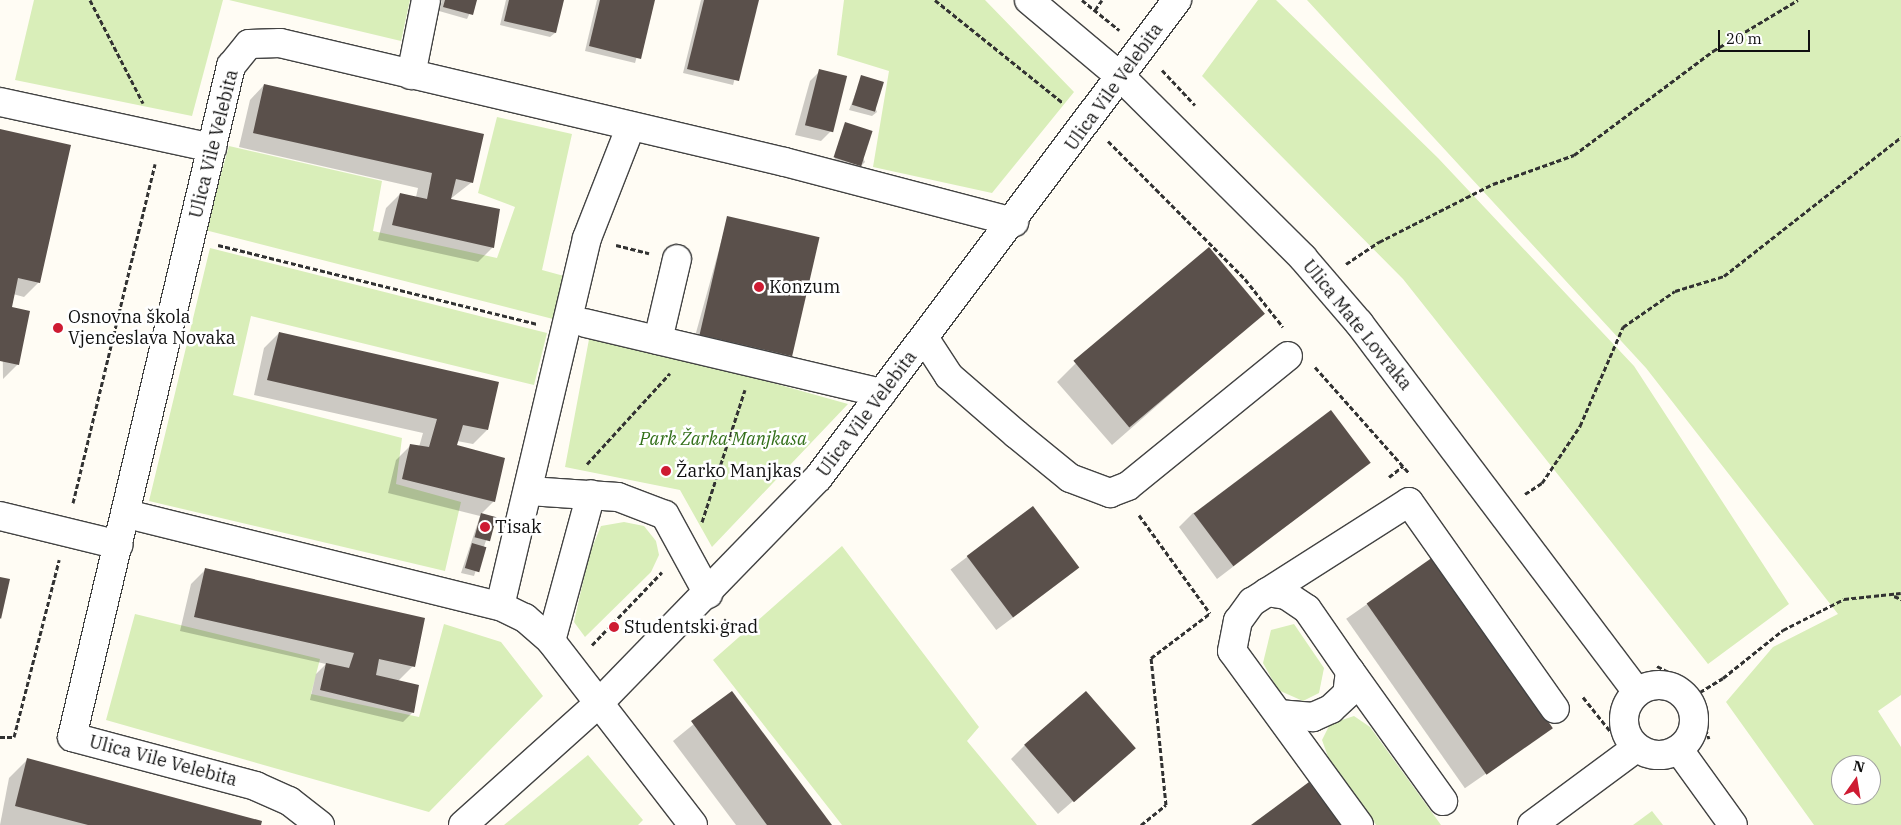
<!DOCTYPE html>
<meta charset="utf-8">
<style>
body{margin:0}
#map{position:relative;width:1901px;height:825px;overflow:hidden;background:#fffcf4;font-family:"IBM Plex Serif",serif}
div>[style]{position:absolute}
.green>*{inset:0;background:#d9eeb9}
.shadow>*{inset:0;background:#0003;transform-origin:0 0}
.building>*{inset:0;background:#5a504b;transform-origin:0 0}
.path>*{height:3px;margin-top:-1.5px;transform-origin:0;background:repeating-linear-gradient(90deg,#323232 0 5px,transparent 0 7.5px)}
.roads{filter:drop-shadow(1px 0 #434343) drop-shadow(-1px 0 #434343) drop-shadow(0 1px #434343) drop-shadow(0 -1px #434343)}
.minor>*{height:28px;margin:-14px;padding:0 14px;transform-origin:14px;border-radius:14px;background:#fff}
.minor>.ring{margin:-14px;padding:0;box-sizing:content-box;background:none;border:28px solid #fff;border-radius:50%}
.dots>*{width:14px;height:14px;translate:-50% -50%;box-sizing:border-box;border:2px solid #fff;border-radius:50%}
span{translate:-50% -50%;white-space:nowrap;text-align:center;line-height:1.15;-webkit-text-stroke:5px #fff;paint-order:stroke}
.street-label{font-size:18px;color:#101010}
.poi-label{font-size:18px;color:#101010}
.left{translate:0 -50%;text-align:left}
.park-label{font-size:18px;color:#326f19;font-style:italic}
.north{position:absolute;left:1831px;top:755px;width:50px;height:50px;box-sizing:border-box;background:#fff;border:1px solid #9f9f9f;border-radius:50%;rotate:13deg;font-size:14px;font-weight:700;line-height:20px;text-align:center;color:#101010}
.north::after{content:'';display:block;margin:auto;width:18px;height:22px;background:#ce1b32;clip-path:polygon(50% 0,100% 100%,50% 72%,0 100%)}
.scale{position:absolute;left:1718px;top:30px;width:92px;height:22px;box-sizing:border-box;border:2px solid #101010;border-top:0;padding-left:6px;font-size:15px;line-height:18px;white-space:nowrap;color:#101010;-webkit-text-stroke:4px #fff;paint-order:stroke}
</style>
<div id="map">
<div class="green">
<i style="clip-path:polygon(34px 0,223px 0,192px 116px,15px 80px)"></i>
<i style="clip-path:polygon(229px 0,410px 0,401px 41px)"></i>
<i style="clip-path:polygon(844px 0,985px 0,1074px 92px,992px 193px,873px 167px,889px 71px,837px 55px)"></i>
<i style="clip-path:polygon(1258px 0,1276px 0,1438px 158px,1634px 366px,1789px 604px,1708px 664px,1403px 279px,1202px 76px)"></i>
<i style="clip-path:polygon(evenodd,1307px 0,1901px 0,1901px 695px,1878px 711px,1901px 747px,1901px 825px,1814px 825px,1726px 702px,1773px 647px,1838px 614px,1646px 368px,1307px 0,1841px 765px,1871px 765px,1871px 795px,1841px 795px,1841px 765px)"></i>
<i style="clip-path:polygon(497px 117px,572px 134px,542px 270px,564px 276px,557px 320px,205px 230px,229px 146px,382px 181px,373px 231px,497px 258px,515px 207px,478px 193px)"></i>
<i style="clip-path:polygon(210px 248px,547px 333px,534px 385px,251px 316px,233px 395px,402px 438px,396px 484px,461px 502px,445px 571px,149px 501px)"></i>
<i style="clip-path:polygon(590px 334px,694px 361px,848px 404px,712px 547px,680px 490px,565px 467px)"></i>
<i style="clip-path:polygon(624px 522px,644px 526px,656px 541px,659px 555px,651px 572px,585px 637px,574px 622px,589px 555px,601px 526px)"></i>
<i style="clip-path:polygon(842px 546px,979px 727px,967px 741px,1037px 825px,842px 825px,713px 660px)"></i>
<i style="clip-path:polygon(135px 614px,320px 659px,311px 694px,419px 717px,444px 624px,501px 642px,543px 696px,429px 812px,106px 720px)"></i>
<i style="clip-path:polygon(1294px 624px,1324px 668px,1319px 693px,1303px 701px,1278px 690px,1263px 663px,1271px 630px)"></i>
<i style="clip-path:polygon(1354px 716px,1370px 727px,1441px 825px,1376px 825px,1331px 765px,1322px 740px,1330px 724px)"></i>
<i style="clip-path:polygon(588px 755px,643px 820px,638px 825px,504px 825px)"></i>
<i style="clip-path:polygon(1652px 811px,1663px 825px,1633px 825px)"></i>
</div>
<div class="shadow">
<i style="clip-path:polygon(442px 0,476px 0,467px 19px,439px 11px)"></i>
<i style="clip-path:polygon(506px 0,563px 0,555px 33px,550px 37px,500px 25px)"></i>
<i style="clip-path:polygon(597px 0,653px 0,635px 63px,585px 51px)"></i>
<i style="clip-path:polygon(701px 0,757px 0,733px 85px,683px 73px)"></i>
<i style="clip-path:polygon(820px 71px,831px 131px,821px 141px,795px 135px,810px 81px)"></i>
<i style="clip-path:polygon(862px 77px,877px 112px,872px 116px,849px 110px)"></i>
<i style="clip-path:polygon(264px 85px,472px 182px,449px 200px,493px 247px,478px 262px,378px 240px,386px 208px,400px 194px,416px 197px,418px 188px,239px 147px,250px 100px)"></i>
<i style="clip-path:polygon(846px 124px,865px 162px,860px 167px,834px 162px)"></i>
<i style="clip-path:polygon(0 130px,39px 282px,24px 297px,13px 294px,10px 308px,18px 364px,3px 379px)"></i>
<i style="clip-path:polygon(728px 217px,790px 357px,785px 361px,694px 340px)"></i>
<i style="clip-path:polygon(1264px 312px,1112px 445px,1057px 382px,1076px 363px)"></i>
<i style="clip-path:polygon(279px 333px,487px 430px,473px 444px,457px 441px,456px 446px,494px 501px,481px 514px,494px 517px,474px 576px,461px 573px,480px 516px,388px 493px,396px 460px,410px 446px,419px 447px,423px 433px,254px 395px,264px 348px)"></i>
<i style="clip-path:polygon(1369px 463px,1217px 579px,1179px 527px,1193px 513px)"></i>
<i style="left:1032px;top:508px;width:76px;height:102px;rotate:53deg"></i>
<i style="left:1433px;top:558px;width:207px;height:106px;rotate:55deg"></i>
<i style="clip-path:polygon(205px 570px,413px 666px,398px 681px,413px 712px,403px 722px,310px 700px,316px 674px,326px 664px,180px 631px,191px 584px)"></i>
<i style="clip-path:polygon(732px 693px,830px 825px,736px 825px,673px 741px)"></i>
<i style="clip-path:polygon(1025px 745px,1134px 748px,1058px 814px,1011px 759px)"></i>
<i style="clip-path:polygon(27px 760px,260px 825px,0 825px,9px 778px)"></i>
</div>
<div class="building">
<i style="clip-path:polygon(445px 0,477px 0,473px 15px,443px 7px)"></i>
<i style="clip-path:polygon(509px 0,564px 0,556px 33px,504px 21px)"></i>
<i style="clip-path:polygon(600px 0,655px 0,641px 59px,589px 46px)"></i>
<i style="clip-path:polygon(704px 0,759px 0,739px 81px,687px 69px)"></i>
<i style="left:819px;top:69px;width:29px;height:58px;rotate:14deg"></i>
<i style="left:861px;top:75px;width:24px;height:31px;rotate:17deg"></i>
<i style="clip-path:polygon(264px 84px,484px 134px,473px 183px,456px 179px,451px 199px,500px 209px,494px 248px,392px 225px,400px 193px,427px 199px,432px 173px,253px 133px)"></i>
<i style="left:845px;top:122px;width:29px;height:37px;rotate:18deg"></i>
<i style="clip-path:polygon(0 129px,71px 145px,40px 283px,18px 278px,12px 307px,30px 311px,19px 365px,0 361px)"></i>
<i style="left:727px;top:216px;width:95px;height:122px;rotate:13deg"></i>
<i style="left:1209px;top:247px;width:87px;height:177px;rotate:50deg"></i>
<i style="clip-path:polygon(279px 332px,499px 382px,488px 430px,463px 425px,457px 445px,505px 458px,495px 502px,402px 479px,410px 444px,429px 447px,437px 419px,267px 380px)"></i>
<i style="left:1331px;top:410px;width:66px;height:172px;rotate:53deg"></i>
<i style="left:1033px;top:506px;width:77px;height:83px;rotate:53deg"></i>
<i style="left:481px;top:513px;width:16px;height:25px;rotate:15deg"></i>
<i style="left:472px;top:543px;width:15px;height:26px;rotate:16deg"></i>
<i style="left:1433px;top:557px;width:209px;height:81px;rotate:55deg"></i>
<i style="clip-path:polygon(205px 568px,425px 618px,415px 667px,379px 659px,376px 675px,419px 685px,414px 713px,320px 690px,326px 663px,349px 668px,354px 653px,194px 617px)"></i>
<i style="clip-path:polygon(0 577px,10px 579px,1px 619px,0 618px)"></i>
<i style="clip-path:polygon(732px 691px,832px 825px,767px 825px,691px 721px)"></i>
<i style="left:1086px;top:691px;width:76px;height:82px;rotate:49deg"></i>
<i style="clip-path:polygon(27px 758px,262px 821px,261px 825px,88px 825px,15px 806px)"></i>
<i style="clip-path:polygon(1309px 782px,1341px 825px,1251px 825px)"></i>
</div>
<div class="path">
<i style="left:90px;top:0;width:116px;rotate:62.8deg"></i>
<i style="left:935px;top:0;width:164px;rotate:38.8deg"></i>
<i style="left:1082px;top:0;width:48px;rotate:39deg"></i>
<i style="left:1095px;top:10px;width:12px;rotate:-55deg"></i>
<i style="left:1162px;top:70px;width:48px;rotate:46.7deg"></i>
<i style="left:1108px;top:141px;width:194px;rotate:45.2deg"></i>
<i style="left:1245px;top:279px;width:61px;rotate:51.6deg"></i>
<i style="left:218px;top:245px;width:329px;rotate:13.9deg"></i>
<i style="left:616px;top:245px;width:34px;rotate:14deg"></i>
<i style="left:1346px;top:264px;width:40px;rotate:-34deg"></i>
<i style="left:1379px;top:242px;width:128px;rotate:-27deg"></i>
<i style="left:1493px;top:184px;width:86px;rotate:-19.7deg"></i>
<i style="left:1574px;top:155px;width:174px;rotate:-36.8deg"></i>
<i style="left:1713px;top:51px;width:99px;rotate:-31deg"></i>
<i style="left:1315px;top:367px;width:142px;rotate:48.4deg"></i>
<i style="left:587px;top:464px;width:123px;rotate:-47.6deg"></i>
<i style="left:1389px;top:477px;width:18px;rotate:-38deg"></i>
<i style="left:1525px;top:494px;width:20px;rotate:-33deg"></i>
<i style="left:1542px;top:483px;width:69px;rotate:-56.3deg"></i>
<i style="left:1580px;top:426px;width:108px;rotate:-66.5deg"></i>
<i style="left:1623px;top:327px;width:63px;rotate:-34.7deg"></i>
<i style="left:1675px;top:291px;width:51px;rotate:-17deg"></i>
<i style="left:1724px;top:276px;width:225px;rotate:-38.1deg"></i>
<i style="left:73px;top:503px;width:349px;rotate:-76.4deg"></i>
<i style="left:1139px;top:515px;width:121px;rotate:54.1deg"></i>
<i style="left:702px;top:522px;width:139px;rotate:-72deg"></i>
<i style="left:1894px;top:596px;width:8px;rotate:23deg"></i>
<i style="left:714px;top:631px;width:17px;rotate:-45deg"></i>
<i style="left:592px;top:645px;width:101px;rotate:-46.2deg"></i>
<i style="left:1657px;top:666px;width:28px;rotate:27deg"></i>
<i style="left:1682px;top:679px;width:18px;rotate:49deg"></i>
<i style="left:1694px;top:693px;width:48px;rotate:71.9deg"></i>
<i style="left:1583px;top:697px;width:43px;rotate:51.5deg"></i>
<i style="left:1687px;top:700px;width:42px;rotate:-31.4deg"></i>
<i style="left:1723px;top:678px;width:77px;rotate:-38.7deg"></i>
<i style="left:1783px;top:630px;width:68px;rotate:-26.9deg"></i>
<i style="left:1844px;top:599px;width:57px;rotate:-6deg"></i>
<i style="left:0;top:737px;width:14px"></i>
<i style="left:14px;top:737px;width:183px;rotate:-75.7deg"></i>
<i style="left:1141px;top:825px;width:32px;rotate:-39deg"></i>
<i style="left:1166px;top:805px;width:148px;rotate:-95.8deg"></i>
<i style="left:1151px;top:658px;width:73px;rotate:-37.2deg"></i>
</div>
<div class="roads">
<div class="minor">
<i style="left:1029px;top:0;width:121px;rotate:40deg"></i>
<i style="left:1122px;top:78px;width:255px;rotate:44.8deg"></i>
<i style="left:1303px;top:258px;width:86px;rotate:49.3deg"></i>
<i style="left:1359px;top:323px;width:462px;rotate:53deg"></i>
<i style="left:411px;top:75px;width:76px;rotate:-78.7deg"></i>
<i style="left:0;top:102px;width:217px;rotate:12.2deg"></i>
<i style="left:585px;top:323px;width:305px;rotate:13.3deg"></i>
<i style="left:925px;top:339px;width:44px;rotate:57deg"></i>
<i style="left:949px;top:376px;width:89px;rotate:40.9deg"></i>
<i style="left:1016px;top:434px;width:70px;rotate:39.2deg"></i>
<i style="left:1070px;top:478px;width:43px;rotate:20.6deg"></i>
<i style="left:1110px;top:493px;width:19px;rotate:-21deg"></i>
<i style="left:1128px;top:486px;width:206px;rotate:-39.1deg"></i>
<i style="left:658px;top:340px;width:83px;rotate:-76.8deg"></i>
<i style="left:529px;top:491px;width:89px;rotate:3.9deg"></i>
<i style="left:618px;top:497px;width:50px;rotate:21deg"></i>
<i style="left:665px;top:515px;width:90px;rotate:61.4deg"></i>
<i style="left:127px;top:514px;width:384px;rotate:13.9deg"></i>
<i style="left:500px;top:606px;width:28px;rotate:26deg"></i>
<i style="left:525px;top:618px;width:35px;rotate:41deg"></i>
<i style="left:551px;top:641px;width:232px;rotate:52.3deg"></i>
<i style="left:0;top:516px;width:122px;rotate:13.7deg"></i>
<i style="left:1267px;top:592px;width:19px;rotate:9deg"></i>
<i style="left:1286px;top:595px;width:25px;rotate:34deg"></i>
<i style="left:1307px;top:609px;width:75px;rotate:55.3deg"></i>
<i style="left:1350px;top:671px;width:23px;rotate:97deg"></i>
<i style="left:1347px;top:694px;width:22px;rotate:137deg"></i>
<i style="left:1331px;top:709px;width:20px;rotate:156deg"></i>
<i style="left:1313px;top:717px;width:32px;rotate:-175deg"></i>
<i style="left:500px;top:606px;width:378px;rotate:-76.7deg"></i>
<i style="left:587px;top:238px;width:120px;rotate:-68.6deg"></i>
<i style="left:551px;top:641px;width:152px;rotate:-74.8deg"></i>
<i style="left:1350px;top:671px;width:160px;rotate:54.4deg"></i>
<i class="ring" style="left:1624px;top:685px;width:42px;height:42px"></i>
<i style="left:1679px;top:750px;width:92px;rotate:54.2deg"></i>
<i style="left:320px;top:825px;width:39px;rotate:-142deg"></i>
<i style="left:289px;top:801px;width:36px;rotate:-156deg"></i>
<i style="left:256px;top:786px;width:190px;rotate:-165.1deg"></i>
<i style="left:72px;top:737px;width:690px;rotate:-76.67deg"></i>
<i style="left:231px;top:66px;width:28px;rotate:-51deg"></i>
<i style="left:249px;top:44px;width:31px;rotate:-2deg"></i>
<i style="left:280px;top:43px;width:519px;rotate:13.26deg"></i>
<i style="left:785px;top:162px;width:237px;rotate:14.7deg"></i>
<i style="left:463px;top:825px;width:184px;rotate:-41.9deg"></i>
<i style="left:600px;top:702px;width:313px;rotate:-45.8deg"></i>
<i style="left:818px;top:478px;width:598px;rotate:-53.09deg"></i>
<i style="left:1359px;top:825px;width:215px;rotate:-126.1deg"></i>
<i style="left:1232px;top:651px;width:31px;rotate:-79deg"></i>
<i style="left:1238px;top:621px;width:24px;rotate:-54deg"></i>
<i style="left:1252px;top:602px;width:186px;rotate:-32.5deg"></i>
<i style="left:1409px;top:502px;width:253px;rotate:54.8deg"></i>
<i style="left:1532px;top:825px;width:129px;rotate:-36.5deg"></i>
</div>
</div>
<div class="dots">
<i style="left:759px;top:287px;background:#ce1b32"></i>
<i style="left:58px;top:328px;background:#ce1b32"></i>
<i style="left:666px;top:471px;background:#ce1b32"></i>
<i style="left:485px;top:527px;background:#ce1b32"></i>
<i style="left:614px;top:627px;background:#ce1b32"></i>
</div>
<div class="street-label">
<span style="left:1114px;top:87px;rotate:-54deg">Ulica Vile Velebita</span>
<span style="left:214px;top:144px;rotate:-76deg">Ulica Vile Velebita</span>
<span style="left:1357px;top:325px;rotate:51deg">Ulica Mate Lovraka</span>
<span style="left:867px;top:414px;rotate:-53deg">Ulica Vile Velebita</span>
<span style="left:163px;top:761px;rotate:15deg">Ulica Vile Velebita</span>
</div>
<div class="poi-label">
<span class="left" style="left:769px;top:287px">Konzum</span>
<span class="left" style="left:68px;top:328px">Osnovna škola<br>Vjenceslava Novaka</span>
<span class="left" style="left:676px;top:471px">Žarko Manjkas</span>
<span class="left" style="left:495px;top:527px">Tisak</span>
<span class="left" style="left:624px;top:627px">Studentski grad</span>
</div>
<div class="park-label">
<span style="left:723px;top:439px">Park Žarka Manjkasa</span>
</div>
<div class="north">N</div>
<div class="scale">20 m</div>
</div>
